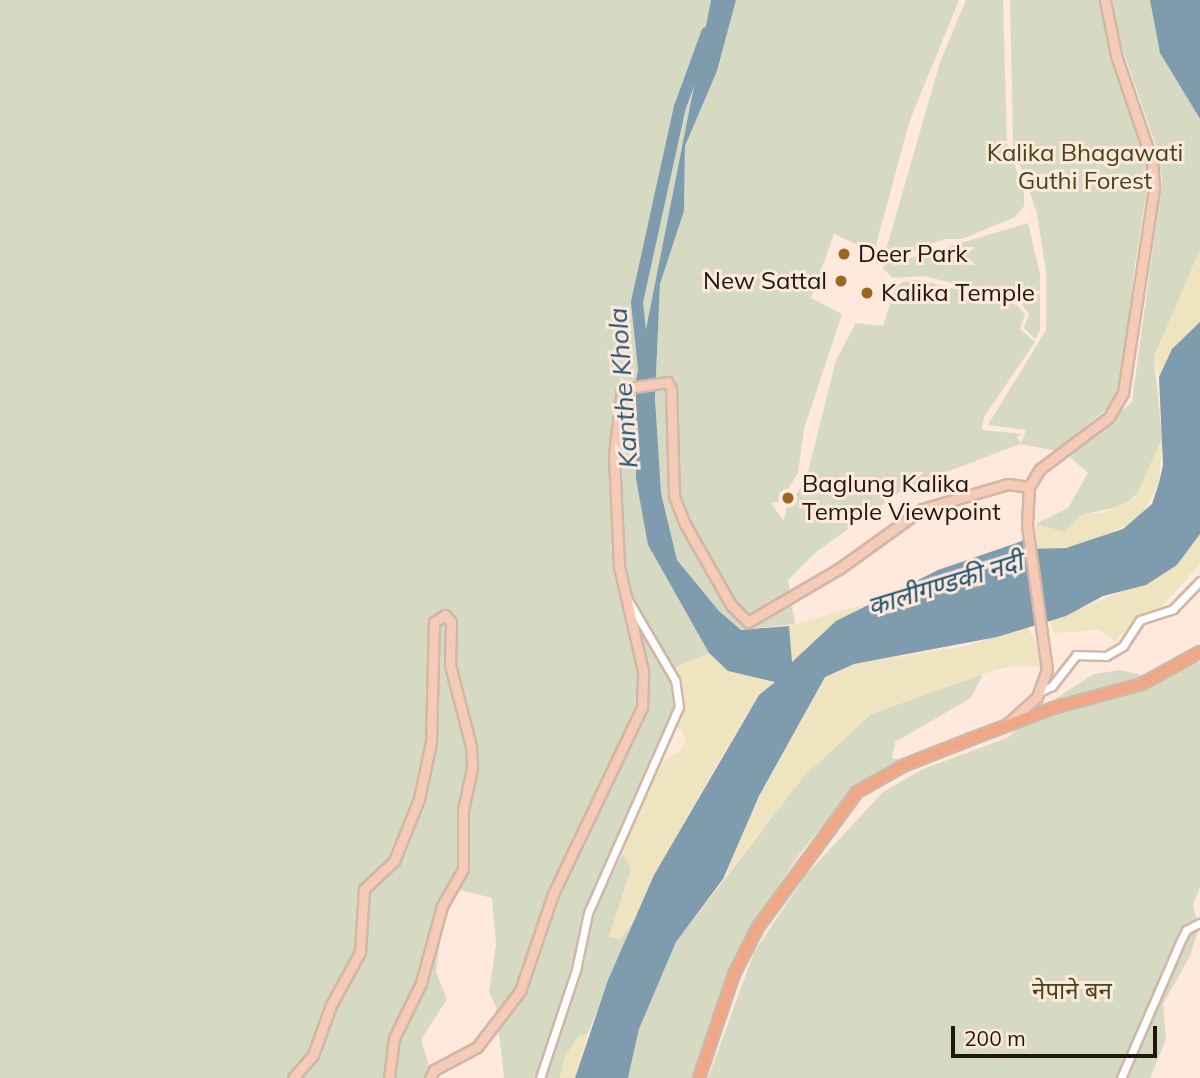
<!DOCTYPE html>
<meta charset="utf-8">
<style>
body{margin:0}
#map{position:relative;width:1200px;height:1078px;overflow:hidden;background:#fee9dc;font-family:Mulish,"Noto Sans Devanagari",sans-serif}
div>[style]{position:absolute}
.green>*{inset:0;background:#d6dac2}
.sand>*{inset:0;background:#eee4bf}
.water>*{inset:0;background:#7f9caf}
.river>*{height:12px;margin:-6px;padding:0 6px;transform-origin:6px;border-radius:6px;background:#7f9caf}
.roads{filter:drop-shadow(2px 0 #d0b7a7) drop-shadow(-2px 0 #d0b7a7) drop-shadow(0 2px #d0b7a7) drop-shadow(0 -2px #d0b7a7)}
.minor>*{height:7px;margin:-3.5px;padding:0 3.5px;transform-origin:3.5px;border-radius:3.5px;background:#fff}
.major>*{height:9px;margin:-4.5px;padding:0 4.5px;transform-origin:4.5px;border-radius:4.5px;background:#f5cab6}
.highway>*{height:10px;margin:-5px;padding:0 5px;transform-origin:5px;border-radius:5px;background:#efa785}
.dots>*{width:19px;height:19px;translate:-50% -50%;box-sizing:border-box;border:4px solid #fee9dc;border-radius:50%}
span{translate:-50% -50%;white-space:nowrap;text-align:center;line-height:1.15;-webkit-text-stroke:6px #fee9dc;paint-order:stroke}
.park-label{font-size:24px;color:#424916}
.poi-label{font-size:24px;color:#201711}
.left{translate:0 -50%;text-align:left}
.right{translate:-100% -50%;text-align:right}
.water-label{font-size:26px;color:#1f536f;font-style:italic}
.scale{position:absolute;left:951px;top:1026px;width:206px;height:32px;box-sizing:border-box;border:4px solid #201711;border-top:0;padding-left:9px;font-size:21px;line-height:24px;white-space:nowrap;color:#201711;-webkit-text-stroke:5px #fee9dc;paint-order:stroke}
</style>
<div id="map">
<div class="green">
<i style="clip-path:polygon(0 0,711px 0,636px 380px,648px 545px,709px 653px,674px 668px,669px 679px,676px 706px,582px 924px,571px 974px,536px 1078px,504px 1078px,496px 1007px,489px 992px,496px 944px,492px 898px,456px 889px,442px 929px,436px 972px,447px 999px,421px 1040px,433px 1078px,0 1078px)"></i>
<i style="clip-path:polygon(736px 0,959px 0,910px 120px,874px 252px,834px 234px,811px 298px,842px 314px,804px 429px,798px 473px,781px 501px,771px 503px,784px 521px,786px 509px,806px 480px,836px 360px,856px 323px,883px 326px,897px 283px,917px 280px,978px 294px,1017px 305px,1025px 314px,1020px 329px,1035px 342px,984px 417px,982px 430px,1022px 434px,1017px 437px,1021px 443px,1026px 430px,988px 425px,1046px 330px,1046px 272px,1037px 213px,1013px 145px,1010px 0,1100px 0,1149px 176px,1134px 271px,1125px 368px,1112px 404px,1057px 451px,1020px 444px,907px 487px,816px 552px,788px 580px,795px 624px,740px 630px,719px 611px,677px 560px,661px 493px,655px 398px,660px 284px,684px 211px,685px 146px,717px 71px)"></i>
<i style="clip-path:polygon(966px 0,1003px 0,1007px 144px,1024px 191px,1024px 206px,1015px 217px,962px 239px,945px 239px,911px 251px,886px 250px,940px 62px)"></i>
<i style="clip-path:polygon(1113px 0,1150px 0,1160px 53px,1200px 119px,1200px 254px,1154px 356px,1162px 438px,1142px 490px,1124px 505px,1082px 515px,1064px 532px,1035px 524px,1068px 508px,1088px 473px,1070px 457px,1132px 402px,1162px 180px,1155px 143px,1118px 36px)"></i>
<i style="clip-path:polygon(1028px 223px,1040px 274px,1040px 330px,1035px 339px,1024px 328px,1029px 314px,1017px 299px,924px 276px,893px 278px,883px 269px,886px 253px,907px 259px)"></i>
<i style="clip-path:polygon(1200px 662px,1200px 887px,1193px 905px,1199px 928px,1190px 956px,1163px 1004px,1166px 1039px,1150px 1078px,708px 1078px,754px 952px,806px 875px,883px 792px,923px 769px,1007px 738px,1033px 713px,1094px 674px,1120px 670px,1142px 675px)"></i>
<i style="clip-path:polygon(983px 674px,971px 698px,895px 742px,892px 758px,906px 761px,879px 771px,850px 791px,799px 855px,752px 925px,727px 971px,693px 1078px,628px 1078px,639px 1029px,676px 942px,804px 776px,871px 714px)"></i>
<i style="clip-path:polygon(623px 853px,631px 869px,609px 937px,620px 939px,634px 920px,588px 1033px,579px 1036px,565px 1056px,560px 1078px,542px 1078px,590px 920px)"></i>
</div>
<div class="sand">
<i style="clip-path:polygon(1200px 249px,1200px 322px,1172px 349px,1159px 377px,1154px 357px)"></i>
<i style="clip-path:polygon(1162px 438px,1159px 483px,1139px 519px,1083px 546px,1036px 549px,1035px 524px,1064px 532px,1082px 515px,1103px 513px,1135px 498px)"></i>
<i style="clip-path:polygon(1200px 534px,1200px 564px,1163px 605px,1139px 618px,1115px 641px,1098px 630px,1054px 633px,1050px 621px,1160px 576px,1177px 565px)"></i>
<i style="clip-path:polygon(865px 604px,823px 632px,791px 663px,789px 626px)"></i>
<i style="clip-path:polygon(1027px 627px,1041px 651px,1042px 667px,1011px 666px,983px 674px,871px 714px,804px 776px,723px 879px,759px 796px,825px 677px,854px 664px,966px 646px)"></i>
<i style="clip-path:polygon(709px 653px,728px 671px,775px 681px,759px 695px,725px 751px,654px 875px,634px 920px,620px 939px,609px 937px,631px 869px,623px 853px,628px 831px,664px 760px,679px 752px,686px 741px,681px 730px,676px 728px,682px 690px,674px 669px)"></i>
<i style="clip-path:polygon(588px 1033px,575px 1078px,560px 1078px,565px 1056px,579px 1036px)"></i>
</div>
<div class="water">
<i style="clip-path:polygon(711px 0,736px 0,717px 71px,685px 146px,684px 211px,660px 284px,655px 398px,661px 493px,677px 560px,719px 611px,741px 630px,789px 626px,792px 662px,836px 621px,938px 570px,1025px 540px,1026px 549px,1066px 548px,1123px 529px,1152px 504px,1159px 483px,1163px 465px,1159px 377px,1172px 349px,1200px 322px,1200px 534px,1177px 565px,1146px 585px,1103px 596px,1066px 616px,997px 637px,854px 664px,825px 677px,759px 796px,723px 879px,676px 942px,639px 1029px,628px 1078px,575px 1078px,608px 980px,654px 875px,759px 695px,775px 682px,728px 671px,709px 653px,648px 545px,636px 479px,636px 380px)"></i>
<i style="clip-path:polygon(1150px 0,1200px 0,1200px 119px,1160px 53px)"></i>
</div>
<div class="river">
<i style="left:644px;top:369px;width:67px;rotate:-96deg"></i>
<i style="left:637px;top:302px;width:200px;rotate:-77.6deg"></i>
<i style="left:680px;top:107px;width:79px;rotate:-70deg"></i>
</div>
<div class="roads">
<div class="minor">
<i style="left:1039px;top:692px;width:14px;rotate:-25deg"></i>
<i style="left:1052px;top:686px;width:39px;rotate:-52deg"></i>
<i style="left:1076px;top:655px;width:30px;rotate:2deg"></i>
<i style="left:1106px;top:656px;width:20px;rotate:-30deg"></i>
<i style="left:1123px;top:646px;width:31px;rotate:-57deg"></i>
<i style="left:1140px;top:620px;width:35px;rotate:-18deg"></i>
<i style="left:1173px;top:609px;width:39px;rotate:-46deg"></i>
<i style="left:540px;top:1078px;width:114px;rotate:-71.6deg"></i>
<i style="left:576px;top:970px;width:58px;rotate:-78.1deg"></i>
<i style="left:588px;top:913px;width:225px;rotate:-66.2deg"></i>
<i style="left:679px;top:707px;width:27px;rotate:-98deg"></i>
<i style="left:675px;top:680px;width:93px;rotate:-120.4deg"></i>
<i style="left:1121px;top:1078px;width:148px;rotate:-66.5deg"></i>
<i style="left:1180px;top:942px;width:13px;rotate:-63deg"></i>
<i style="left:1186px;top:930px;width:16px;rotate:-27deg"></i>
</div>
<div class="major">
<i style="left:1007px;top:724px;width:40px;rotate:-42deg"></i>
<i style="left:1037px;top:697px;width:29px;rotate:-70deg"></i>
<i style="left:1047px;top:670px;width:146px;rotate:-97.9deg"></i>
<i style="left:1027px;top:525px;width:38px;rotate:-87deg"></i>
<i style="left:1029px;top:487px;width:21px;rotate:-59deg"></i>
<i style="left:1040px;top:469px;width:86px;rotate:-37deg"></i>
<i style="left:1109px;top:417px;width:28px;rotate:-60deg"></i>
<i style="left:1123px;top:393px;width:207px;rotate:-81.4deg"></i>
<i style="left:1154px;top:188px;width:27px;rotate:-94deg"></i>
<i style="left:1152px;top:161px;width:112px;rotate:-108.8deg"></i>
<i style="left:1116px;top:55px;width:56px;rotate:-101.3deg"></i>
<i style="left:293px;top:1078px;width:30px;rotate:-49deg"></i>
<i style="left:313px;top:1055px;width:53px;rotate:-70.2deg"></i>
<i style="left:331px;top:1005px;width:60px;rotate:-61.3deg"></i>
<i style="left:360px;top:952px;width:63px;rotate:-86.4deg"></i>
<i style="left:364px;top:889px;width:41px;rotate:-43deg"></i>
<i style="left:394px;top:861px;width:67px;rotate:-68deg"></i>
<i style="left:419px;top:799px;width:58px;rotate:-78.1deg"></i>
<i style="left:431px;top:742px;width:120px;rotate:-88.6deg"></i>
<i style="left:434px;top:622px;width:13px;rotate:-32deg"></i>
<i style="left:445px;top:615px;width:9px;rotate:49deg"></i>
<i style="left:451px;top:622px;width:43px;rotate:91.3deg"></i>
<i style="left:450px;top:665px;width:84px;rotate:75.5deg"></i>
<i style="left:471px;top:746px;width:22px;rotate:87deg"></i>
<i style="left:472px;top:768px;width:43px;rotate:102.1deg"></i>
<i style="left:463px;top:810px;width:59px;rotate:90deg"></i>
<i style="left:463px;top:869px;width:43px;rotate:119.6deg"></i>
<i style="left:442px;top:906px;width:80px;rotate:105.3deg"></i>
<i style="left:421px;top:983px;width:61px;rotate:116.1deg"></i>
<i style="left:394px;top:1038px;width:40px;rotate:97.1deg"></i>
<i style="left:430px;top:1078px;width:9px;rotate:-63deg"></i>
<i style="left:434px;top:1070px;width:49px;rotate:-28.1deg"></i>
<i style="left:477px;top:1047px;width:71px;rotate:-52.5deg"></i>
<i style="left:520px;top:991px;width:102px;rotate:-71.2deg"></i>
<i style="left:553px;top:894px;width:207px;rotate:-64.5deg"></i>
<i style="left:642px;top:707px;width:36px;rotate:-88deg"></i>
<i style="left:643px;top:671px;width:108px;rotate:-102.9deg"></i>
<i style="left:619px;top:566px;width:112px;rotate:-92.6deg"></i>
<i style="left:614px;top:454px;width:65px;rotate:-83deg"></i>
<i style="left:622px;top:389px;width:46px;rotate:-8.8deg"></i>
<i style="left:667px;top:382px;width:7px;rotate:56deg"></i>
<i style="left:671px;top:388px;width:108px;rotate:88.4deg"></i>
<i style="left:674px;top:496px;width:30px;rotate:69deg"></i>
<i style="left:685px;top:524px;width:93px;rotate:60.4deg"></i>
<i style="left:731px;top:605px;width:24px;rotate:45deg"></i>
<i style="left:748px;top:622px;width:107px;rotate:-30.4deg"></i>
<i style="left:840px;top:568px;width:101px;rotate:-35.7deg"></i>
<i style="left:922px;top:509px;width:90px;rotate:-16.2deg"></i>
<i style="left:1008px;top:484px;width:21px;rotate:8deg"></i>
</div>
<div class="highway">
<i style="left:699px;top:1078px;width:110px;rotate:-71.4deg"></i>
<i style="left:734px;top:974px;width:53px;rotate:-62.9deg"></i>
<i style="left:758px;top:927px;width:167px;rotate:-53.7deg"></i>
<i style="left:857px;top:792px;width:55px;rotate:-29.4deg"></i>
<i style="left:905px;top:765px;width:71px;rotate:-21.5deg"></i>
<i style="left:971px;top:739px;width:88px;rotate:-20.7deg"></i>
<i style="left:1053px;top:708px;width:92px;rotate:-15.1deg"></i>
<i style="left:1142px;top:684px;width:66px;rotate:-28.9deg"></i>
</div>
</div>
<div class="dots">
<i style="left:844px;top:254px;background:#9a671d"></i>
<i style="left:841px;top:281px;background:#9a671d"></i>
<i style="left:867px;top:293px;background:#9a671d"></i>
<i style="left:788px;top:498px;background:#9a671d"></i>
</div>
<div class="park-label">
<span style="left:1085px;top:167px">Kalika Bhagawati<br>Guthi Forest</span>
<span style="left:1072px;top:991px">नेपाने बन</span>
</div>
<div class="poi-label">
<span class="left" style="left:858px;top:254px">Deer Park</span>
<span class="right" style="left:827px;top:281px">New Sattal</span>
<span class="left" style="left:881px;top:293px">Kalika Temple</span>
<span class="left" style="left:802px;top:498px">Baglung Kalika<br>Temple Viewpoint</span>
</div>
<div class="water-label">
<span style="left:623px;top:388px;rotate:-94deg">Kanthe Khola</span>
<span style="left:945px;top:584px;rotate:-17deg">कालीगण्डकी नदी</span>
</div>
<div class="scale">200 m</div>
</div>
